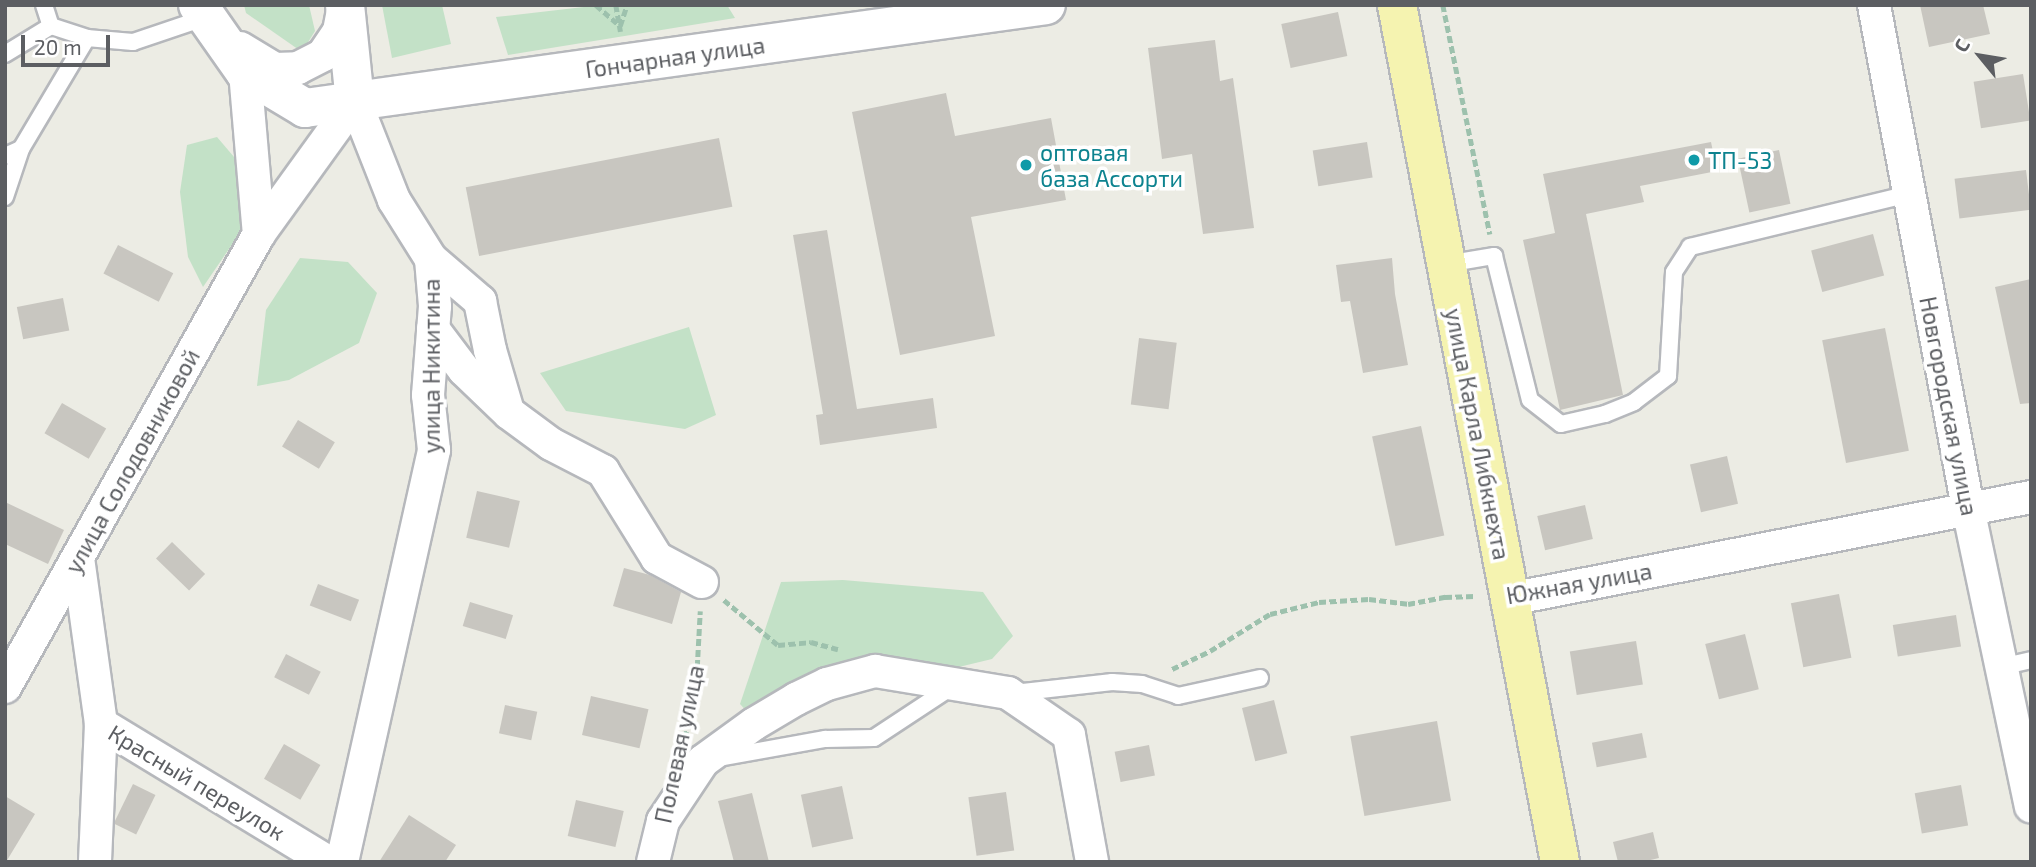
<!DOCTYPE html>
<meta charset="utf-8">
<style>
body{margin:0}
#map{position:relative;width:2036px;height:867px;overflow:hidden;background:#ecece4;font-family:"Exo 2",sans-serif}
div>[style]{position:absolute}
.green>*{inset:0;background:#c3e1c7}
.building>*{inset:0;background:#c8c6c0;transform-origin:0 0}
.path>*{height:4.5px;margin-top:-2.25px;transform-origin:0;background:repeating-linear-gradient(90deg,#9dc1ad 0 7px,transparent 0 10.5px)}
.roads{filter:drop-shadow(2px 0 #b6b8bc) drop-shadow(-2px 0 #b6b8bc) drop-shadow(0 2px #b6b8bc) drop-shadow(0 -2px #b6b8bc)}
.service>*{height:16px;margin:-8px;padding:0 8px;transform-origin:8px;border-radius:8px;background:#fff}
.minor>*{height:32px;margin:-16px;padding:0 16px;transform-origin:16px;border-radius:16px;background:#fff}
.tertiary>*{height:38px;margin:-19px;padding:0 19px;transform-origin:19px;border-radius:19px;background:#fff}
.primary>*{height:38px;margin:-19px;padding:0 19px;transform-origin:19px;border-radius:19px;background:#f5f3b0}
.dots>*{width:19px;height:19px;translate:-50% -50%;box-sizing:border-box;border:4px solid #fff;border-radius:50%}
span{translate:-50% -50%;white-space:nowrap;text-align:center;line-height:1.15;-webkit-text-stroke:7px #fff;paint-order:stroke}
.street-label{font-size:23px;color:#5c5e62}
.culture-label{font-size:23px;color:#0d838f}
.left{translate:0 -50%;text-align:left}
.frame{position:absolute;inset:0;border:7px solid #5c5e62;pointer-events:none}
.north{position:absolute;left:1945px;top:21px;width:70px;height:70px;-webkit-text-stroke:5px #fff;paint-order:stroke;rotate:300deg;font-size:19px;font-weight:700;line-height:28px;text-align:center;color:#5c5e62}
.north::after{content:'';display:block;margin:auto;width:24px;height:32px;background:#5c5e62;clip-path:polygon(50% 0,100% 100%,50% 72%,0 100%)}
.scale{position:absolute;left:21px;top:35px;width:89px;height:32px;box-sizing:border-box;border:4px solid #5c5e62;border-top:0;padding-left:9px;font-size:21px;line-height:24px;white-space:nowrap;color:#5c5e62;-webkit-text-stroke:5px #fff;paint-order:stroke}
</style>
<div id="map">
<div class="green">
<i style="clip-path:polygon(244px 5px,309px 5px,315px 31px,302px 52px,246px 13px)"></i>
<i style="clip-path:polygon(382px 5px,442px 5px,451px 44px,392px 58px)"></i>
<i style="clip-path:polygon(601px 5px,727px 5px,735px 18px,508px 55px,496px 17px)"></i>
<i style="clip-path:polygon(217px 137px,246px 171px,242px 230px,203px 287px,188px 257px,180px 192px,187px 145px)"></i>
<i style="clip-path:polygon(300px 258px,348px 262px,377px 293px,359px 343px,289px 380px,257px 386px,266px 310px)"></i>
<i style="clip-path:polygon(689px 327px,716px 415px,685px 429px,566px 411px,540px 373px)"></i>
<i style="clip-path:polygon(843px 580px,983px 592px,1013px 636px,992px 659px,752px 717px,740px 704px,781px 582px)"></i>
</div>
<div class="building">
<i style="clip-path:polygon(1920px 5px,1983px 5px,1990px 34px,1929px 47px)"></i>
<i style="left:1338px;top:12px;width:45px;height:58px;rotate:78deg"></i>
<i style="clip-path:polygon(1215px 40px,1220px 81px,1233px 78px,1254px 228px,1203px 234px,1192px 154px,1162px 159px,1148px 48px)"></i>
<i style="left:2023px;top:74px;width:47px;height:50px;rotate:81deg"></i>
<i style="clip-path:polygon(946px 93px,955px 136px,1051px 118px,1066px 200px,971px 217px,995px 336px,900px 355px,852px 112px)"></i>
<i style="left:719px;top:138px;width:70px;height:258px;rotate:79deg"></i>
<i style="left:1367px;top:142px;width:36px;height:55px;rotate:81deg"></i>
<i style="clip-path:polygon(1711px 142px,1717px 171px,1640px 186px,1644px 202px,1586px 214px,1623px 395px,1560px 410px,1523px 240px,1555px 233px,1543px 174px)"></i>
<i style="left:1779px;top:150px;width:55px;height:42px;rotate:78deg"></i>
<i style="left:2026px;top:170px;width:40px;height:72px;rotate:83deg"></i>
<i style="clip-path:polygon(827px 230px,857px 409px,933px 398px,937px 428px,820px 445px,816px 415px,823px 414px,793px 235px)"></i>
<i style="left:1873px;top:234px;width:43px;height:64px;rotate:75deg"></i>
<i style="left:118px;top:245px;width:62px;height:32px;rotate:27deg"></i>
<i style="clip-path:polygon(1392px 258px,1395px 294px,1408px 365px,1363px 373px,1350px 301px,1341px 302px,1336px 265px)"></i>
<i style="clip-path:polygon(2031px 279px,2031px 403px,2020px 404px,1995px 287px)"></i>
<i style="left:63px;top:298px;width:33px;height:47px;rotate:79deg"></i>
<i style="left:1885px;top:328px;width:125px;height:64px;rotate:79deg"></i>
<i style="left:1139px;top:338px;width:38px;height:67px;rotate:7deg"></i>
<i style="left:62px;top:403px;width:51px;height:35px;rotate:30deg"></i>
<i style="left:298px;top:420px;width:43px;height:31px;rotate:31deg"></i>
<i style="left:1421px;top:426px;width:112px;height:50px;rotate:78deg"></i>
<i style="left:1727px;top:456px;width:49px;height:38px;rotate:77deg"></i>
<i style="left:477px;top:491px;width:44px;height:48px;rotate:13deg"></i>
<i style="clip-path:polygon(5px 502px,64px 530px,48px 564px,5px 544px)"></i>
<i style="left:1585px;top:505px;width:35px;height:49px;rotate:77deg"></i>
<i style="left:172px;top:542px;width:46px;height:23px;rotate:44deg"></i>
<i style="clip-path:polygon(624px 568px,650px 575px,681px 592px,672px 624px,613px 606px)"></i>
<i style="left:318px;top:584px;width:44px;height:23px;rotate:21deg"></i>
<i style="left:1839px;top:594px;width:65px;height:49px;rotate:79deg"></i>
<i style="left:470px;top:602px;width:45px;height:25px;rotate:17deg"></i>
<i style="left:1956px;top:615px;width:32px;height:64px;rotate:81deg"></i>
<i style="left:1745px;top:634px;width:57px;height:41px;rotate:76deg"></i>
<i style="left:1636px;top:641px;width:44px;height:67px;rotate:81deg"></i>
<i style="left:286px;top:654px;width:39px;height:26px;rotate:27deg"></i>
<i style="left:591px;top:696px;width:59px;height:40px;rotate:13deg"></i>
<i style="left:1274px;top:700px;width:55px;height:33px;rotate:76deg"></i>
<i style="left:505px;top:705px;width:33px;height:29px;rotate:12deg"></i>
<i style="left:1437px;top:721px;width:81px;height:88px;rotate:80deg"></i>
<i style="left:1642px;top:733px;width:25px;height:51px;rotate:79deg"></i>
<i style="left:284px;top:744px;width:42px;height:40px;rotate:30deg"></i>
<i style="left:1149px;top:745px;width:31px;height:35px;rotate:79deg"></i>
<i style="left:133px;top:784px;width:25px;height:44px;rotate:26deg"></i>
<i style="left:1961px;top:785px;width:41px;height:47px;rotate:80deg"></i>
<i style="left:842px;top:786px;width:54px;height:42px;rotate:78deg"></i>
<i style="left:1006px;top:792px;width:59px;height:38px;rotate:82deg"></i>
<i style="clip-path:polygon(752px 793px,769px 862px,734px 862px,718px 801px)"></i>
<i style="clip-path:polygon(5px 796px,35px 814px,6px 862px,5px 862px)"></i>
<i style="left:576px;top:800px;width:49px;height:37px;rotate:13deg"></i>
<i style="clip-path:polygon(409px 815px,456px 845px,445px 862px,379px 862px)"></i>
<i style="clip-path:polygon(1653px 832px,1659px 858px,1642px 862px,1618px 862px,1613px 842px)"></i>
</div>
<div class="path">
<i style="left:596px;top:5px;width:32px;rotate:41deg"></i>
<i style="left:620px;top:26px;width:22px;rotate:-72deg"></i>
<i style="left:616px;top:5px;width:27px;rotate:80deg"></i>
<i style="left:1443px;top:5px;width:234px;rotate:78.4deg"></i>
<i style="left:724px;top:600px;width:70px;rotate:39.8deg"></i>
<i style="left:778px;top:645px;width:33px;rotate:-5deg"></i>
<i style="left:811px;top:642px;width:28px;rotate:15deg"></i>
<i style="left:1172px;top:669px;width:42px;rotate:-25.3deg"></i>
<i style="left:1210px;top:651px;width:70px;rotate:-31.7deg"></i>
<i style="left:1270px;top:614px;width:50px;rotate:-13.8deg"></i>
<i style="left:1319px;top:602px;width:50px;rotate:-3.4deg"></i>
<i style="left:1369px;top:599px;width:39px;rotate:7deg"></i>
<i style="left:1408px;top:604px;width:38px;rotate:-11deg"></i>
<i style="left:1445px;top:597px;width:30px;rotate:-2deg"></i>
<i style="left:685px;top:738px;width:72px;rotate:-80.4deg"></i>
<i style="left:697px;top:667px;width:56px;rotate:-86.9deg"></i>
</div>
<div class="roads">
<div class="service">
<i style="left:44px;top:5px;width:22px;rotate:72deg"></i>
<i style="left:51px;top:26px;width:38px;rotate:18deg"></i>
<i style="left:87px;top:38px;width:46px;rotate:5deg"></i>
<i style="left:133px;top:42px;width:75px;rotate:-18.7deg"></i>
<i style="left:5px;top:54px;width:54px;rotate:-31.3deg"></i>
<i style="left:5px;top:156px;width:17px;rotate:-24deg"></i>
<i style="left:21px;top:149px;width:129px;rotate:-59.3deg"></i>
<i style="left:5px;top:197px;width:51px;rotate:-71.6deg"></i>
<i style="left:1446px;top:264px;width:49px;rotate:-9.5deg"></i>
<i style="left:1494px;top:256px;width:148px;rotate:76deg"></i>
<i style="left:1530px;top:400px;width:39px;rotate:38deg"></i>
<i style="left:1561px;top:424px;width:45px;rotate:-12.8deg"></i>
<i style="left:1605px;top:414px;width:31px;rotate:-22deg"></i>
<i style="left:1634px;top:402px;width:43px;rotate:-37.4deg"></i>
<i style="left:1668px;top:376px;width:104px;rotate:-86.7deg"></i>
<i style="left:1674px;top:272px;width:30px;rotate:-57deg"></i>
<i style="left:1690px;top:247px;width:225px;rotate:-13.6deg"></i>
<i style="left:2001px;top:667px;width:31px;rotate:-13deg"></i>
<i style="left:1014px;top:693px;width:99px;rotate:-6.4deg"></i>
<i style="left:1112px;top:682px;width:30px;rotate:4deg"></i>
<i style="left:1142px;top:684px;width:38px;rotate:18deg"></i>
<i style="left:1178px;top:696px;width:84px;rotate:-12.4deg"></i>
<i style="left:719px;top:758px;width:108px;rotate:-10.2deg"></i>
<i style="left:825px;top:739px;width:49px;rotate:-1.2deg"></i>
<i style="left:874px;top:738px;width:95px;rotate:-33.4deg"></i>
</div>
<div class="minor">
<i style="left:1874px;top:5px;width:512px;rotate:79.41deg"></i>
<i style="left:1968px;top:508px;width:305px;rotate:78.1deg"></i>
<i style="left:240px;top:48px;width:41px;rotate:31deg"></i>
<i style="left:275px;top:69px;width:23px;rotate:-2deg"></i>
<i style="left:298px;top:68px;width:28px;rotate:-27deg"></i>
<i style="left:323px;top:55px;width:29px;rotate:-56deg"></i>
<i style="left:339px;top:31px;width:26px;rotate:-79deg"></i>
<i style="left:245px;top:72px;width:163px;rotate:85.1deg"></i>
<i style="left:431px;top:259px;width:65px;rotate:40.6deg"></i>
<i style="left:480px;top:301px;width:50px;rotate:78.5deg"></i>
<i style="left:490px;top:350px;width:64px;rotate:73.6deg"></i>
<i style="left:433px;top:329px;width:51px;rotate:52.9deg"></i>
<i style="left:464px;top:370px;width:62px;rotate:43.7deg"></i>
<i style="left:509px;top:413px;width:52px;rotate:36.4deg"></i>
<i style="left:551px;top:444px;width:59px;rotate:27.4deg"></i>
<i style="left:603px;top:471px;width:102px;rotate:58.2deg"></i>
<i style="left:657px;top:558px;width:51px;rotate:28.1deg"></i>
<i style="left:78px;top:558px;width:168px;rotate:82.1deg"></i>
<i style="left:101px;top:724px;width:138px;rotate:92.5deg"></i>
<i style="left:1510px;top:599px;width:531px;rotate:-11.08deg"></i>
<i style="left:5px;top:687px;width:519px;rotate:-60.72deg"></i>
<i style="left:259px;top:234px;width:164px;rotate:-54.2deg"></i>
<i style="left:101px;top:724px;width:266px;rotate:31.3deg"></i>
<i style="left:342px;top:862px;width:422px;rotate:-77.4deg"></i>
<i style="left:434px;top:450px;width:55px;rotate:-96.2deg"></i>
<i style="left:428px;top:395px;width:89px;rotate:-85.5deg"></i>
<i style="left:435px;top:306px;width:47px;rotate:-94.9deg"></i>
<i style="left:431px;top:259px;width:70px;rotate:-122.1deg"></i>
<i style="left:394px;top:200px;width:106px;rotate:-111.5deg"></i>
<i style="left:653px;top:862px;width:42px;rotate:-76.3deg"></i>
<i style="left:663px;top:821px;width:72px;rotate:-56.3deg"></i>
<i style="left:703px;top:761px;width:63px;rotate:-36deg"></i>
<i style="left:754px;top:724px;width:49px;rotate:-30.8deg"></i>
<i style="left:796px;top:699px;width:34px;rotate:-26deg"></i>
<i style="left:827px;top:684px;width:50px;rotate:-15.2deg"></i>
<i style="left:875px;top:671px;width:135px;rotate:9.4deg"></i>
<i style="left:1008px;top:693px;width:74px;rotate:34.5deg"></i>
<i style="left:1069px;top:735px;width:129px;rotate:79.7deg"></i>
</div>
<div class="tertiary">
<i style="left:198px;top:5px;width:82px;rotate:55deg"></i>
<i style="left:245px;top:72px;width:70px;rotate:31deg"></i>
<i style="left:305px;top:108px;width:748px;rotate:-7.91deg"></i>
<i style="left:345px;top:5px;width:97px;rotate:84.1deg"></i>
</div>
<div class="primary">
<i style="left:1397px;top:5px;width:872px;rotate:79.23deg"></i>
</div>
</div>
<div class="dots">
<i style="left:1694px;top:160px;background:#0f9aa8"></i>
<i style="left:1026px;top:165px;background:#0f9aa8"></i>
</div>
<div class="street-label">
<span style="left:675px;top:57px;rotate:-8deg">Гончарная улица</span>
<span style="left:431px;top:366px;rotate:-90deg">улица Никитина</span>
<span style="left:1949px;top:406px;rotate:79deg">Новгородская улица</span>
<span style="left:1478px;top:434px;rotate:79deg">улица Карла Либкнехта</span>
<span style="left:132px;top:461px;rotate:-61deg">улица Солодовниковой</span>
<span style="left:1579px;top:583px;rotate:-10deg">Южная улица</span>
<span style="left:679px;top:744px;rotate:-78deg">Полевая улица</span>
<span style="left:197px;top:782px;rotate:31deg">Красный переулок</span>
</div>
<div class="culture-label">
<span class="left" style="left:1040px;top:165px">оптовая<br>база Ассорти</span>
<span class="left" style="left:1708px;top:160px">ТП-53</span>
</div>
<div class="frame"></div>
<div class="north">С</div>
<div class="scale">20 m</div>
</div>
